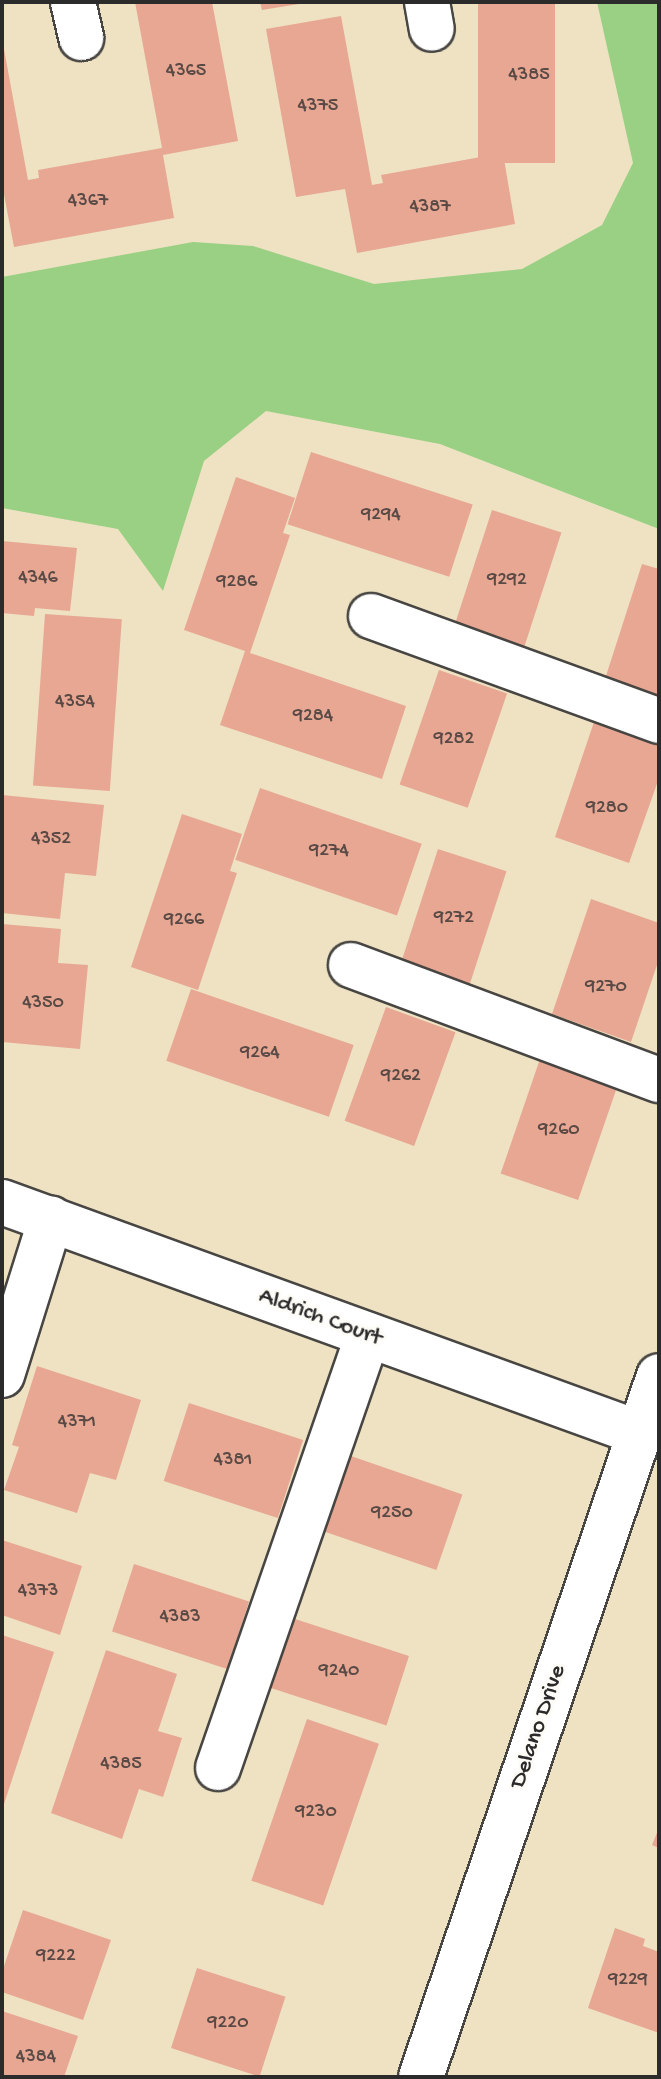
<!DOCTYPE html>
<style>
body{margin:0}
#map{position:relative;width:661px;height:2079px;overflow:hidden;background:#eee2c3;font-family:"Gochi Hand",sans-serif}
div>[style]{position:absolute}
.green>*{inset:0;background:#99d083}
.building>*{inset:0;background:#e7a793;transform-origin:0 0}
.roads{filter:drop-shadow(2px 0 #484642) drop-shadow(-2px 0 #484642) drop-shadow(0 2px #484642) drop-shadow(0 -2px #484642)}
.minor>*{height:44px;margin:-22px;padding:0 22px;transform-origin:22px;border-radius:22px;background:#fff}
span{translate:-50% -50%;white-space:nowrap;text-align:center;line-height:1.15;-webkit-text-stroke:6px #fdfcf7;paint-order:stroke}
.number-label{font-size:20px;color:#5a4a45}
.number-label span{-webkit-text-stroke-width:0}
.street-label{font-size:24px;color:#2b2b2b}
.frame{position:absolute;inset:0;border:4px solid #2b2b2b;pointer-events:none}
</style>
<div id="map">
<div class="green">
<i style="clip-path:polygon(597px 2px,659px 2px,659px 529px,440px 444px,266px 411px,204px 461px,163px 591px,118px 529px,2px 508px,2px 277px,193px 242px,253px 246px,374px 284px,522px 269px,602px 225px,633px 163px)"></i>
</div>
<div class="building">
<i style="clip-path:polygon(135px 2px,212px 2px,238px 141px,163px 155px,174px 218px,14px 247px,2px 184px,2px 38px,28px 180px,39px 178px,38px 170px,162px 148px)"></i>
<i style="clip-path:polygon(260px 2px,299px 2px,299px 4px,262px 10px)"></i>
<i style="left:478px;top:2px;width:77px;height:161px"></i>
<i style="clip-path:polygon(341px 16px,372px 185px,383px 183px,381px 175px,503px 153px,515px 224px,357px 253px,345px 189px,296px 197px,266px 29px)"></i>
<i style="left:311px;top:452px;width:170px;height:76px;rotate:18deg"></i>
<i style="clip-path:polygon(236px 477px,295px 498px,283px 533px,290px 535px,250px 653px,406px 706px,382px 779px,220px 725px,245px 651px,184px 630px)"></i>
<i style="left:492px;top:510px;width:73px;height:124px;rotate:18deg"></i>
<i style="clip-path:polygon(2px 541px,77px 548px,70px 611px,35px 608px,34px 616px,2px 613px)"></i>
<i style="clip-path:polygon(642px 564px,659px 569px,659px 696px,605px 679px)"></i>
<i style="left:45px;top:614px;width:77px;height:172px;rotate:4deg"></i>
<i style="left:439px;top:670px;width:72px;height:121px;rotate:19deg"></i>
<i style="clip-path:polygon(594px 722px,659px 745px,659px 778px,629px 863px,555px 837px)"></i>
<i style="left:260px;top:788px;width:171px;height:76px;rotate:19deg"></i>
<i style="clip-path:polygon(2px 795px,104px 805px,96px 876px,65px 873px,60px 919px,2px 913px)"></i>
<i style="clip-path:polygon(182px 814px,242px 834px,230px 871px,237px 873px,198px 990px,131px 967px)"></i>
<i style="left:438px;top:849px;width:72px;height:121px;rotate:18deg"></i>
<i style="clip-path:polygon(591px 899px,659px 923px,659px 959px,631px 1042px,552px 1014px)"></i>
<i style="clip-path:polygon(2px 924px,61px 929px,58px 963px,88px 965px,80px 1049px,2px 1042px)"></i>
<i style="left:191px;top:989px;width:172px;height:76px;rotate:19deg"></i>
<i style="left:386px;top:1007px;width:74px;height:121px;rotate:20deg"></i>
<i style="left:540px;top:1059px;width:82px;height:121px;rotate:19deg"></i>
<i style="clip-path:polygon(37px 1366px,141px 1400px,116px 1480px,90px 1473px,77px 1513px,4px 1490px,19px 1447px,12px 1445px)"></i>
<i style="left:189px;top:1403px;width:120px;height:82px;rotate:18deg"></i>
<i style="left:348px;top:1455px;width:121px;height:80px;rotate:19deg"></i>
<i style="clip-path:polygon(2px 1540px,82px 1566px,60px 1635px,2px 1615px)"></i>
<i style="left:134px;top:1564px;width:121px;height:71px;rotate:18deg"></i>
<i style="left:292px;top:1618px;width:123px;height:73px;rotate:18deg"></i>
<i style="clip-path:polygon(2px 1635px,54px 1652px,3px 1807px,2px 1807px)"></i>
<i style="clip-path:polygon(106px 1650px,177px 1674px,158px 1731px,182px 1738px,163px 1797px,139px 1789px,122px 1839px,51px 1813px)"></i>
<i style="left:307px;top:1719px;width:76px;height:171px;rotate:19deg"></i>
<i style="clip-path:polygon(659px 1828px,659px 1848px,652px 1845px)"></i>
<i style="clip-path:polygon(23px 1910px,111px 1940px,83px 2020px,2px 1992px,2px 1972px)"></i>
<i style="clip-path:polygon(615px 1928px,645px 1939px,643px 1946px,659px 1952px,659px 2033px,588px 2008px)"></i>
<i style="left:197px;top:1968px;width:93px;height:84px;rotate:18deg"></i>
<i style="clip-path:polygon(2px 2011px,78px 2036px,64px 2077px,2px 2077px)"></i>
</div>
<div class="roads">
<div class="minor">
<i style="left:73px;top:2px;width:37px;rotate:77deg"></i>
<i style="left:427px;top:2px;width:27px;rotate:80deg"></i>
<i style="left:371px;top:616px;width:307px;rotate:20deg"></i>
<i style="left:351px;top:965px;width:329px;rotate:20.5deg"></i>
<i style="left:2px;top:1202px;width:678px;rotate:19.93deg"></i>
<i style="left:2px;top:1375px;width:164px;rotate:-72.6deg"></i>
<i style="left:218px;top:1768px;width:458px;rotate:-70.9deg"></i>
<i style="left:421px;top:2077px;width:740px;rotate:-71.25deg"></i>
</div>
</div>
<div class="number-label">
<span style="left:186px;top:71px">4365</span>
<span style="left:529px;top:75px">4385</span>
<span style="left:318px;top:106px">4375</span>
<span style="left:88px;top:201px">4367</span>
<span style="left:430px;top:207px">4387</span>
<span style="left:381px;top:515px">9294</span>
<span style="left:38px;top:578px">4346</span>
<span style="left:507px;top:580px">9292</span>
<span style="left:237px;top:582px">9286</span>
<span style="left:75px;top:702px">4354</span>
<span style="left:313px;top:716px">9284</span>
<span style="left:454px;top:739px">9282</span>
<span style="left:607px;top:808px">9280</span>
<span style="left:51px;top:839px">4352</span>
<span style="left:329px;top:851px">9274</span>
<span style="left:454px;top:918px">9272</span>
<span style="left:184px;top:920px">9266</span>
<span style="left:606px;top:987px">9270</span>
<span style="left:43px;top:1003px">4350</span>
<span style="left:260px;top:1053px">9264</span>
<span style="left:401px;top:1076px">9262</span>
<span style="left:559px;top:1130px">9260</span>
<span style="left:77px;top:1422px">4371</span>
<span style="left:233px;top:1460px">4381</span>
<span style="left:392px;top:1513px">9250</span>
<span style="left:38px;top:1591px">4373</span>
<span style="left:180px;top:1617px">4383</span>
<span style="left:339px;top:1671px">9240</span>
<span style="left:121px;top:1764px">4385</span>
<span style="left:316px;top:1812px">9230</span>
<span style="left:56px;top:1956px">9222</span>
<span style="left:628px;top:1980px">9229</span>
<span style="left:228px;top:2023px">9220</span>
<span style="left:36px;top:2057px">4384</span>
</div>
<div class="street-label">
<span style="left:320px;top:1318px;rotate:20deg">Aldrich Court</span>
<span style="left:539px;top:1727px;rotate:-71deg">Delano Drive</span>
</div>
<div class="frame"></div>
</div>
